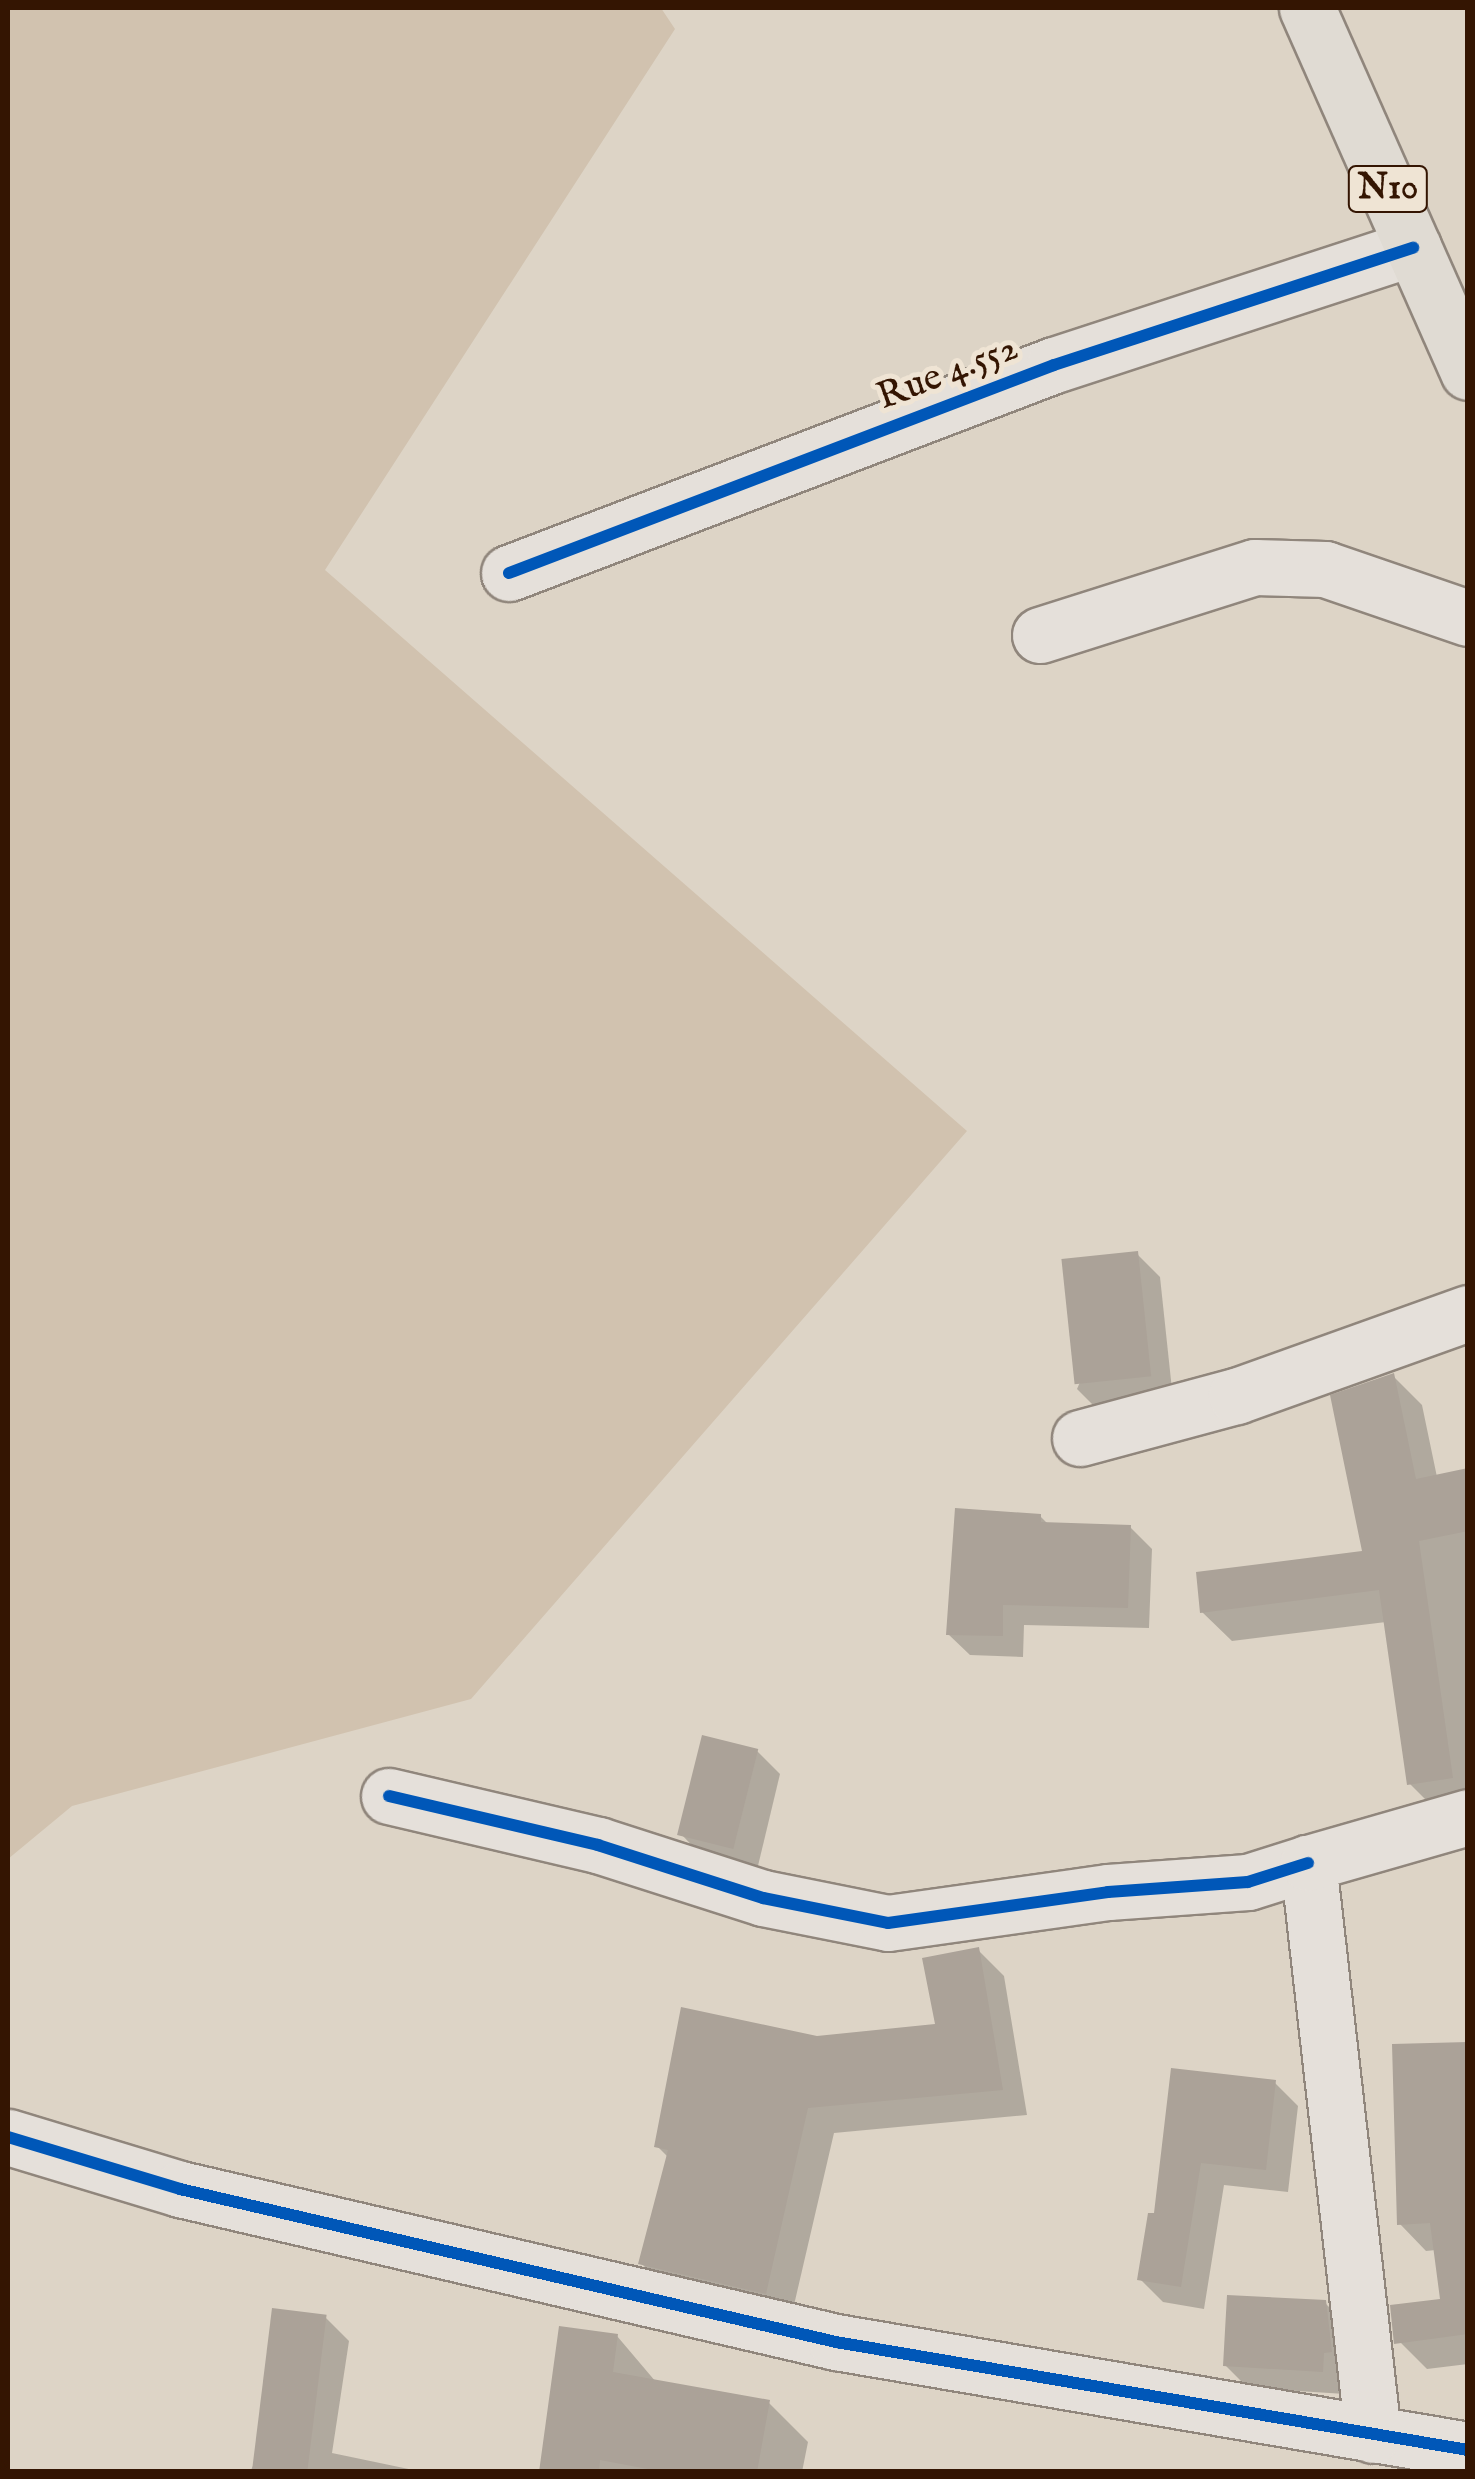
<!DOCTYPE html>
<style>
body{margin:0}
#map{position:relative;width:1475px;height:2479px;overflow:hidden;background:#ddd4c6;font-family:"IM FELL English",serif}
div>[style]{position:absolute}
.green>*{inset:0;background:#d1c2af}
.shadow>*{inset:0;background:#0003}
.building>*{inset:0;background:#aba298;transform-origin:0 0}
.roads{filter:drop-shadow(2px 0 #90867c) drop-shadow(-2px 0 #90867c) drop-shadow(0 2px #90867c) drop-shadow(0 -2px #90867c)}
.minor>*{height:55px;margin:-27.5px;padding:0 27.5px;transform-origin:27.5px;border-radius:27.5px;background:#e5e0da}
.highway>*{height:55px;margin:-27.5px;padding:0 27.5px;transform-origin:27.5px;border-radius:27.5px;background:#e0dbd3}
.cycleway>*{height:12px;margin:-6px;padding:0 6px;transform-origin:6px;border-radius:6px;background:#0057b8}
span{translate:-50% -50%;white-space:nowrap;text-align:center;line-height:1.15;-webkit-text-stroke:10px #efe4d4;paint-order:stroke}
.shield-label span{padding:2px 8px;background:#efe4d4;border:2px solid;border-radius:8px;-webkit-text-stroke-width:0}
.shield-label{font-size:35px;color:#341502;font-weight:700}
.street-label{font-size:38px;color:#341502}
.frame{position:absolute;inset:0;border:10px solid #341502;pointer-events:none}
</style>
<div id="map">
<div class="green">
<i style="clip-path:polygon(8px 8px,661px 8px,675px 29px,325px 570px,967px 1131px,471px 1699px,72px 1806px,8px 1859px)"></i>
</div>
<div class="shadow">
<i style="clip-path:polygon(1137px 1254px,1160px 1277px,1173px 1399px,1100px 1412px,1077px 1389px)"></i>
<i style="clip-path:polygon(1393px 1376px,1422px 1405px,1437px 1477px,1468px 1471px,1468px 1809px,1439px 1813px,1409px 1783px,1386px 1622px,1232px 1641px,1202px 1612px,1365px 1553px)"></i>
<i style="clip-path:polygon(1040px 1516px,1049px 1525px,1130px 1527px,1152px 1549px,1149px 1628px,1024px 1625px,1023px 1657px,970px 1655px,948px 1634px)"></i>
<i style="clip-path:polygon(757px 1751px,780px 1774px,757px 1870px,704px 1858px,681px 1834px)"></i>
<i style="clip-path:polygon(978px 1950px,1004px 1976px,1027px 2115px,834px 2133px,791px 2318px,667px 2289px,641px 2263px,669px 2158px,657px 2146px,817px 2038px,938px 2026px)"></i>
<i style="clip-path:polygon(1468px 2045px,1468px 2364px,1427px 2369px,1400px 2342px,1443px 2301px,1436px 2250px,1426px 2251px,1400px 2224px)"></i>
<i style="clip-path:polygon(1173px 2071px,1275px 2083px,1298px 2106px,1288px 2192px,1224px 2185px,1204px 2309px,1163px 2302px,1140px 2279px,1156px 2216px)"></i>
<i style="clip-path:polygon(1325px 2303px,1348px 2326px,1345px 2394px,1248px 2388px,1225px 2365px)"></i>
<i style="clip-path:polygon(326px 2318px,349px 2341px,332px 2453px,423px 2472px,250px 2472px)"></i>
<i style="clip-path:polygon(617px 2336px,656px 2382px,768px 2402px,808px 2442px,802px 2472px,541px 2472px)"></i>
</div>
<div class="building">
<i style="left:1138px;top:1251px;width:126px;height:77px;rotate:84deg"></i>
<i style="clip-path:polygon(1394px 1373px,1416px 1479px,1468px 1468px,1468px 1531px,1419px 1541px,1453px 1778px,1407px 1785px,1379px 1590px,1200px 1613px,1196px 1572px,1362px 1551px,1330px 1395px)"></i>
<i style="clip-path:polygon(955px 1508px,1041px 1514px,1041px 1522px,1131px 1525px,1128px 1608px,1003px 1605px,1003px 1636px,946px 1635px)"></i>
<i style="left:702px;top:1735px;width:58px;height:103px;rotate:14deg"></i>
<i style="clip-path:polygon(979px 1947px,1003px 2090px,808px 2108px,766px 2294px,638px 2264px,668px 2150px,654px 2147px,681px 2007px,817px 2036px,935px 2024px,922px 1958px)"></i>
<i style="clip-path:polygon(1468px 2042px,1468px 2334px,1394px 2344px,1390px 2305px,1440px 2299px,1430px 2223px,1397px 2225px,1392px 2044px)"></i>
<i style="clip-path:polygon(1171px 2068px,1276px 2080px,1266px 2170px,1201px 2163px,1181px 2287px,1137px 2280px,1148px 2213px,1154px 2213px)"></i>
<i style="clip-path:polygon(1227px 2295px,1326px 2300px,1332px 2352px,1324px 2353px,1323px 2372px,1223px 2366px)"></i>
<i style="left:272px;top:2308px;width:55px;height:166px;rotate:7deg"></i>
<i style="clip-path:polygon(559px 2326px,618px 2334px,613px 2372px,770px 2400px,757px 2472px,664px 2472px,600px 2460px,599px 2472px,539px 2472px)"></i>
</div>
<div class="roads">
<div class="minor">
<i style="left:509px;top:573px;width:583px;rotate:-20.89deg"></i>
<i style="left:1054px;top:365px;width:378px;rotate:-18.1deg"></i>
<i style="left:1040px;top:635px;width:225px;rotate:-17.6deg"></i>
<i style="left:1255px;top:567px;width:70px;rotate:1.6deg"></i>
<i style="left:1325px;top:569px;width:151px;rotate:18.9deg"></i>
<i style="left:1080px;top:1438px;width:162px;rotate:-15.1deg"></i>
<i style="left:1236px;top:1396px;width:246px;rotate:-19.7deg"></i>
<i style="left:389px;top:1796px;width:215px;rotate:13.2deg"></i>
<i style="left:598px;top:1845px;width:173px;rotate:17.8deg"></i>
<i style="left:763px;top:1898px;width:127px;rotate:11.3deg"></i>
<i style="left:888px;top:1923px;width:222px;rotate:-8deg"></i>
<i style="left:1108px;top:1892px;width:140px;rotate:-4.1deg"></i>
<i style="left:1248px;top:1882px;width:63px;rotate:-17.6deg"></i>
<i style="left:8px;top:2137px;width:180px;rotate:16.8deg"></i>
<i style="left:180px;top:2189px;width:674px;rotate:13.13deg"></i>
<i style="left:836px;top:2342px;width:641px;rotate:9.7deg"></i>
<i style="left:1373px;top:2435px;width:576px;rotate:-96.48deg"></i>
<i style="left:1308px;top:1863px;width:166px;rotate:-16deg"></i>
</div>
<div class="highway">
<i style="left:1307px;top:8px;width:398px;rotate:66.1deg"></i>
</div>
</div>
<div class="cycleway">
<i style="left:509px;top:573px;width:583px;rotate:-20.89deg"></i>
<i style="left:1054px;top:365px;width:378px;rotate:-18.1deg"></i>
<i style="left:389px;top:1796px;width:215px;rotate:13.2deg"></i>
<i style="left:598px;top:1845px;width:173px;rotate:17.8deg"></i>
<i style="left:763px;top:1898px;width:127px;rotate:11.3deg"></i>
<i style="left:888px;top:1923px;width:222px;rotate:-8deg"></i>
<i style="left:1108px;top:1892px;width:140px;rotate:-4.1deg"></i>
<i style="left:1248px;top:1882px;width:63px;rotate:-17.6deg"></i>
<i style="left:8px;top:2137px;width:180px;rotate:16.8deg"></i>
<i style="left:180px;top:2189px;width:674px;rotate:13.13deg"></i>
<i style="left:836px;top:2342px;width:641px;rotate:9.7deg"></i>
</div>
<div class="shield-label">
<span style="left:1388px;top:189px">N10</span>
</div>
<div class="street-label">
<span style="left:948px;top:374px;rotate:-21deg">Rue 4.552</span>
</div>
<div class="frame"></div>
</div>
